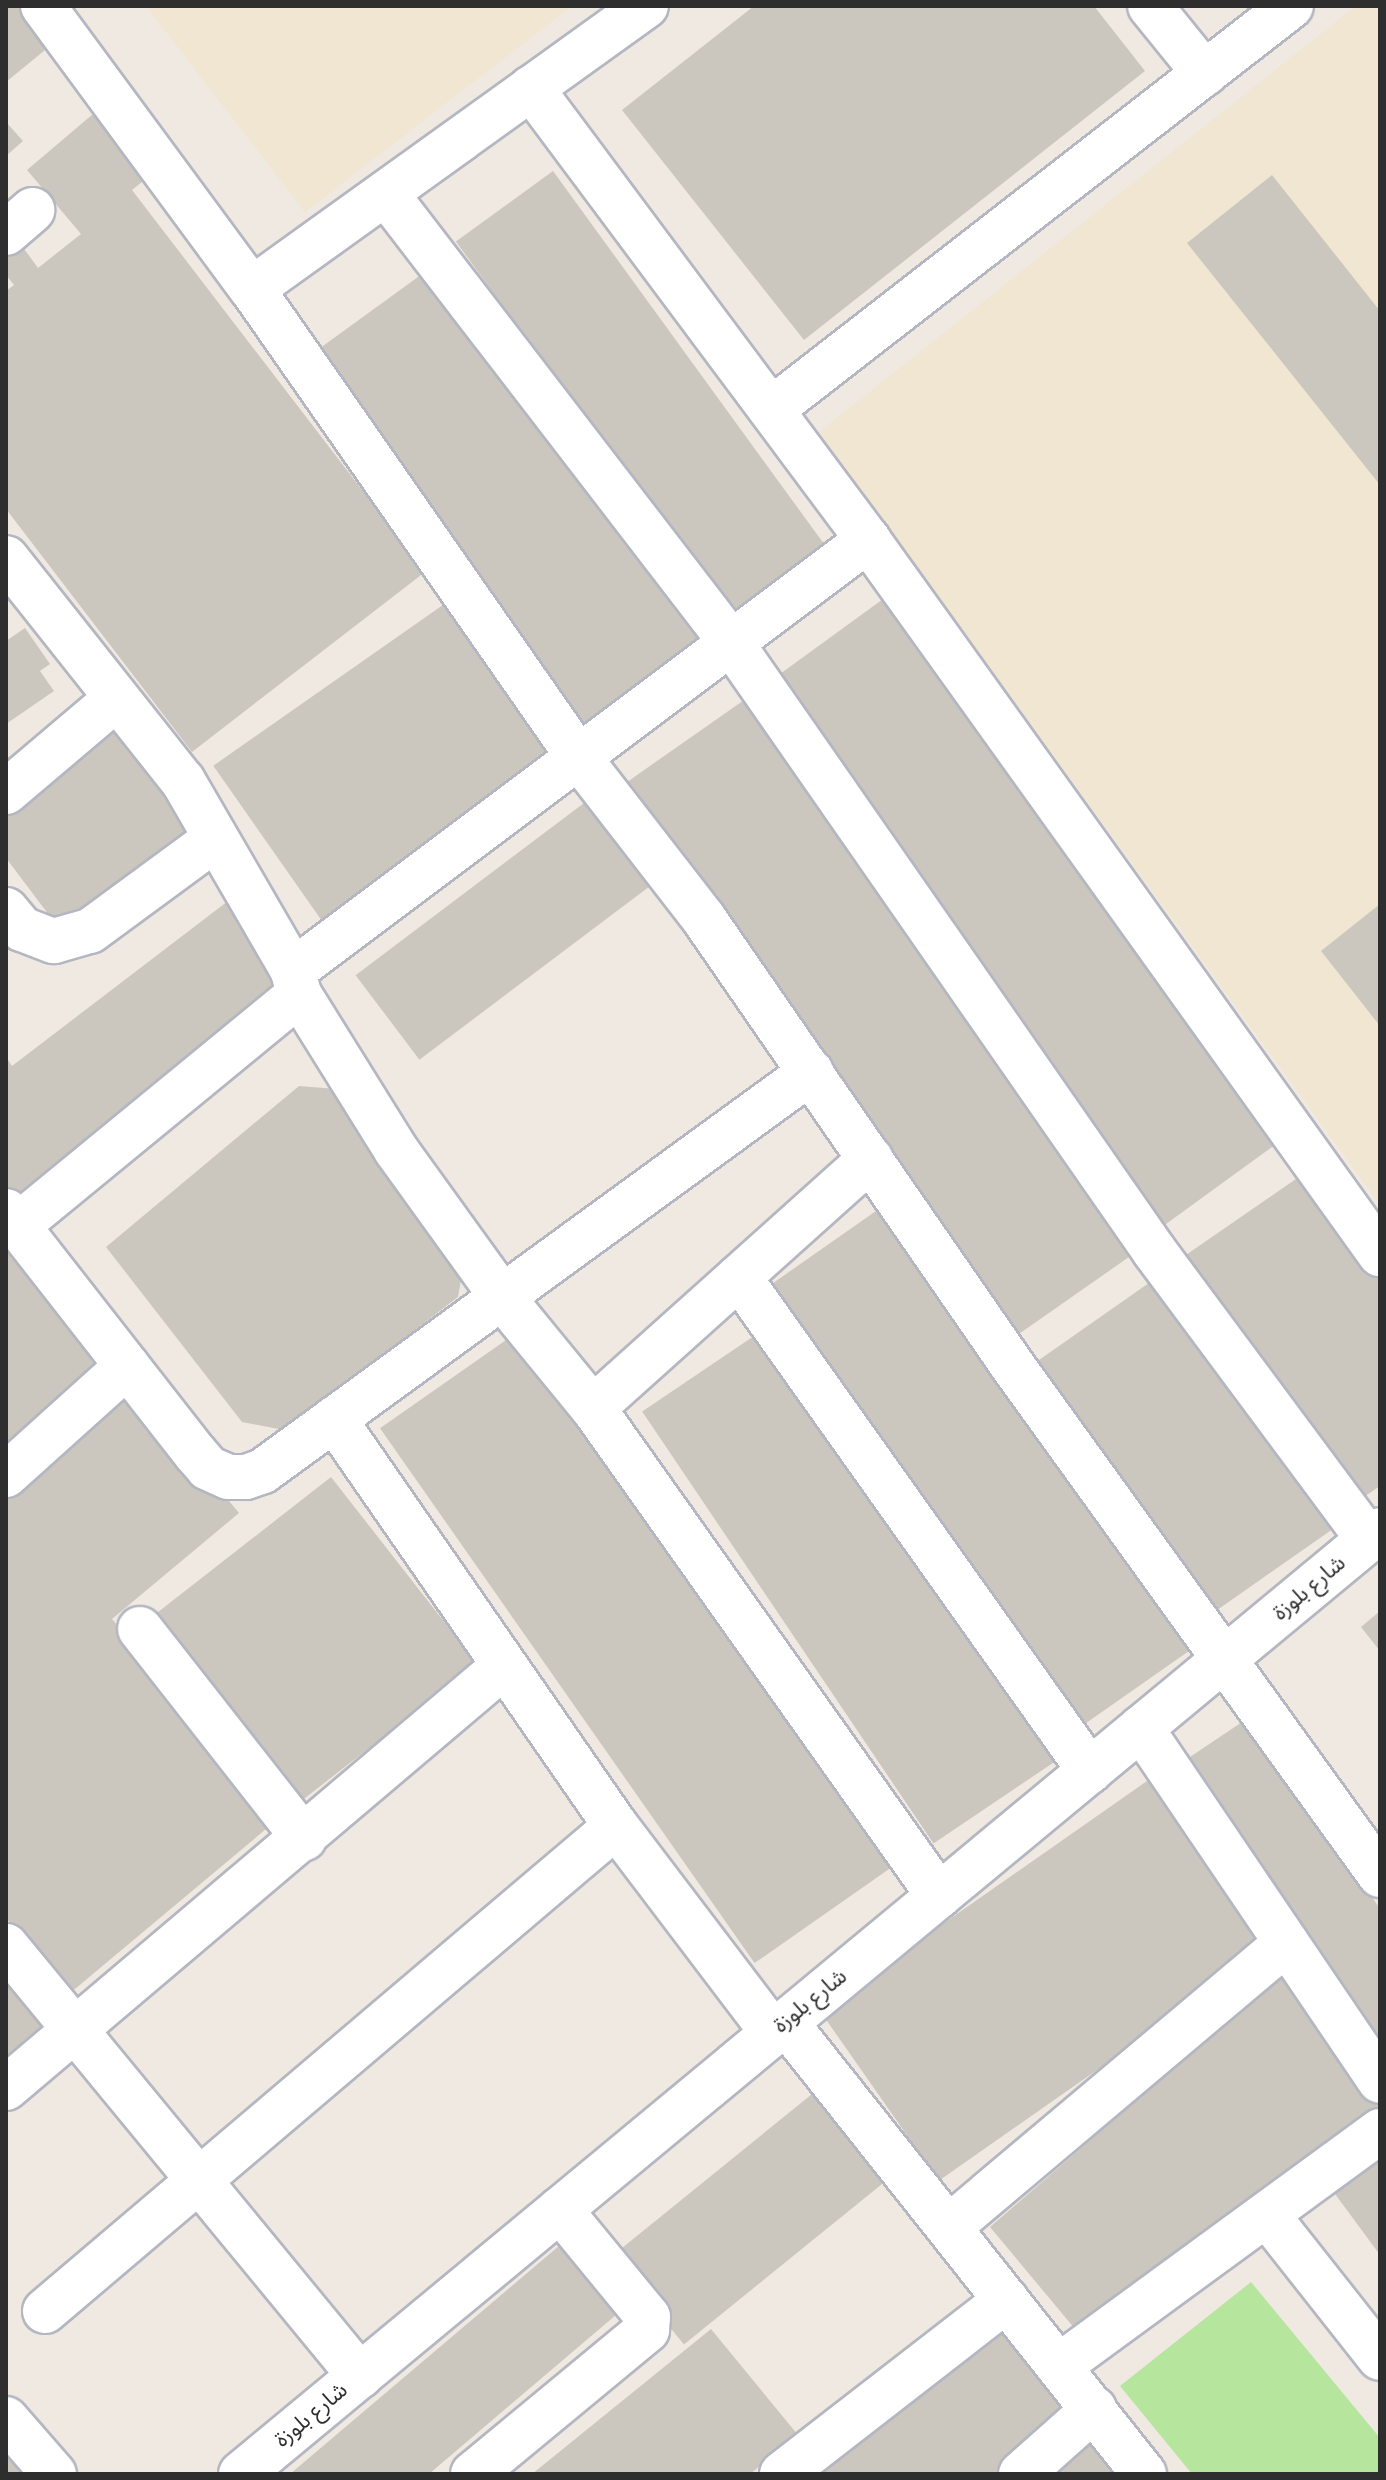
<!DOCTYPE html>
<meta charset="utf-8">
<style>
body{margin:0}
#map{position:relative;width:1386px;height:2480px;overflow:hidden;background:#efe9e1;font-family:Overpass,"Noto Sans Arabic",sans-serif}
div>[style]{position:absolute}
.education>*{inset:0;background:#f0e6d1}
.green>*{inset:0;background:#b6e59e}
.building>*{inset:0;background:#cbc7bf;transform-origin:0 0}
.roads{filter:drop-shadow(2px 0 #b4b7c1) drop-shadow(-2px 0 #b4b7c1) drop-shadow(0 2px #b4b7c1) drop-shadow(0 -2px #b4b7c1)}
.minor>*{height:44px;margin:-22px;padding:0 22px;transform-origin:22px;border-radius:22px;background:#fff}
span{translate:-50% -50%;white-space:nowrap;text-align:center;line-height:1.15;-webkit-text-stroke:6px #fff;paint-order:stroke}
.street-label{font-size:22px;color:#2e2e2e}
.frame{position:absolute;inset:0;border:8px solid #2e2e2e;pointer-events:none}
</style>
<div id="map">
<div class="education">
<i style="clip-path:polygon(146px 6px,572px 6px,305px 212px)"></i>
<i style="clip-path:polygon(1356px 6px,1380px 6px,1380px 1205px,819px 432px)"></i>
</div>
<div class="green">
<i style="clip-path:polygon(1251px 2282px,1380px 2438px,1380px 2474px,1192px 2474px,1120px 2386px)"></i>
</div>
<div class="building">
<i style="clip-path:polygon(6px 6px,36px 6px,61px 37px,6px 82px)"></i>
<i style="clip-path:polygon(754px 6px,1094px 6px,1145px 71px,804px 340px,622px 110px)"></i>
<i style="clip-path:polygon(93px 114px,147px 178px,132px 190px,425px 572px,192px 752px,6px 509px,6px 291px,14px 285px,6px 275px,6px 247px,17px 239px,38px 268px,81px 234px,27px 170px)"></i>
<i style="clip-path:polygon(6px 122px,23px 141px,6px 156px)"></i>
<i style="left:553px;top:171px;width:471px;height:120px;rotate:54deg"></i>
<i style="clip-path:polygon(1272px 175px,1380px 311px,1380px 485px,1187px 243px)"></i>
<i style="left:429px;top:269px;width:463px;height:146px;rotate:54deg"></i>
<i style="left:890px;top:594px;width:672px;height:150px;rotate:54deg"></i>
<i style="left:450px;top:600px;width:189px;height:289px;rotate:55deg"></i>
<i style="clip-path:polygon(25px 628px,50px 664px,40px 671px,54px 691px,6px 724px,6px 641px)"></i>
<i style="left:747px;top:698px;width:677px;height:148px;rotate:55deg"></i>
<i style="clip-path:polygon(110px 718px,197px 835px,64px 935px,6px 858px,6px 797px)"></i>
<i style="left:588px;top:800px;width:106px;height:291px;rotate:53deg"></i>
<i style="clip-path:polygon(228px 901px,288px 990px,15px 1201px,6px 1189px,6px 1057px,12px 1066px)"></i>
<i style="clip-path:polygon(1380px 904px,1380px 1026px,1321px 951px)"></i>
<i style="clip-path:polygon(299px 1086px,349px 1090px,465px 1258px,458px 1297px,284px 1430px,242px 1422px,106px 1247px)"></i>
<i style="clip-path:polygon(1306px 1172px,1380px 1279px,1380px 1486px,1355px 1503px,1183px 1257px)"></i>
<i style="left:886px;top:1204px;width:540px;height:142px;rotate:55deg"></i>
<i style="clip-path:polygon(6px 1231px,111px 1358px,6px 1444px)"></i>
<i style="left:1156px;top:1278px;width:307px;height:145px;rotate:55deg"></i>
<i style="left:769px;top:1326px;width:521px;height:153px;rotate:56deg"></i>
<i style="left:516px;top:1333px;width:653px;height:166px;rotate:55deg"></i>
<i style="clip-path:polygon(133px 1385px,239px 1513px,112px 1619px,278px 1819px,69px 1994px,6px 1918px,6px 1491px)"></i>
<i style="left:331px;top:1477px;width:237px;height:234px;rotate:52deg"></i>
<i style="clip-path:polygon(1380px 1611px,1380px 1651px,1361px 1627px)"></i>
<i style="clip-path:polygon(1251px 1716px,1380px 1909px,1380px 2060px,1181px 1763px)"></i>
<i style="left:1157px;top:1774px;width:208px;height:412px;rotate:55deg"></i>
<i style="clip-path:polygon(6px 1963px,64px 2031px,6px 2081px)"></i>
<i style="clip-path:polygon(1294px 1964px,1380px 2095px,1380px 2110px,1080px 2335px,990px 2227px)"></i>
<i style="left:822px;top:2086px;width:114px;height:270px;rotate:51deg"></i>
<i style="clip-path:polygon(1380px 2142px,1380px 2255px,1324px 2179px)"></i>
<i style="clip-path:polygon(566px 2240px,623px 2309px,429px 2474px,290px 2474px)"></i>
<i style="clip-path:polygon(999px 2321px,1077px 2410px,1003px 2474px,801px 2474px)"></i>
<i style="clip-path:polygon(711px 2329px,798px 2435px,750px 2474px,532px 2474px)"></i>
<i style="clip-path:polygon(1094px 2432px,1127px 2474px,1046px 2474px)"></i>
<i style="clip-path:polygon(6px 2451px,25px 2474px,6px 2474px)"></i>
</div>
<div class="roads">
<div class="minor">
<i style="left:43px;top:6px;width:352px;rotate:53.6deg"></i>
<i style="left:252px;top:289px;width:568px;rotate:55.11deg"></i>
<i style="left:577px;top:755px;width:207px;rotate:52.2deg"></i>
<i style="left:704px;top:919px;width:542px;rotate:55.37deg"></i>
<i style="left:1012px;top:1365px;width:629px;rotate:54.19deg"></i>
<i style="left:1150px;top:6px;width:87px;rotate:51deg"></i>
<i style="left:531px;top:88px;width:564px;rotate:53.29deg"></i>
<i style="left:868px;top:540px;width:879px;rotate:54.36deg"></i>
<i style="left:387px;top:195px;width:563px;rotate:52.44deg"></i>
<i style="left:730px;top:641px;width:744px;rotate:55.18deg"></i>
<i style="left:1155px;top:1252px;width:359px;rotate:53.4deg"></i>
<i style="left:6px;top:233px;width:35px;rotate:-41deg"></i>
<i style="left:252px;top:289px;width:485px;rotate:-35.7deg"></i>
<i style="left:772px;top:409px;width:657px;rotate:-37.83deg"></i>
<i style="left:6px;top:558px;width:285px;rotate:51.6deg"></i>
<i style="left:183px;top:781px;width:220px;rotate:59.9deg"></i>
<i style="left:6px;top:792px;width:145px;rotate:-40.3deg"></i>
<i style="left:6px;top:910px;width:25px;rotate:50deg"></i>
<i style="left:22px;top:929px;width:34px;rotate:21deg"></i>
<i style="left:54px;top:941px;width:37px;rotate:-16deg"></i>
<i style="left:90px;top:931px;width:154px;rotate:-36.3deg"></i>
<i style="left:299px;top:994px;width:184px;rotate:58.1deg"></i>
<i style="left:396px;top:1150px;width:181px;rotate:54.2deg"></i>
<i style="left:502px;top:1297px;width:144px;rotate:50.7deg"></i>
<i style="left:593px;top:1408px;width:598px;rotate:54.66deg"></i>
<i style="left:6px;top:1211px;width:308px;rotate:52deg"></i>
<i style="left:196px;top:1454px;width:18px;rotate:49deg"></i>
<i style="left:208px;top:1468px;width:22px;rotate:24deg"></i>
<i style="left:228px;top:1477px;width:18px"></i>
<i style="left:246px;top:1477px;width:18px;rotate:-19deg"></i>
<i style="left:263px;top:1471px;width:678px;rotate:-36.06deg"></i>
<i style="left:17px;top:1226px;width:365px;rotate:-39.4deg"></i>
<i style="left:299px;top:994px;width:24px;rotate:-105deg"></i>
<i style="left:293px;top:971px;width:719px;rotate:-36.85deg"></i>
<i style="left:739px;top:1277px;width:606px;rotate:54.61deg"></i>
<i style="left:593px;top:1408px;width:373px;rotate:-41.9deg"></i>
<i style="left:334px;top:1419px;width:495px;rotate:55.3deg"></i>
<i style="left:616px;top:1826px;width:260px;rotate:52.8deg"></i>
<i style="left:6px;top:1475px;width:163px;rotate:-42deg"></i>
<i style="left:140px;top:1629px;width:266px;rotate:51.9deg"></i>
<i style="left:1141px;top:1728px;width:426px;rotate:55.9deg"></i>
<i style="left:6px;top:1946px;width:557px;rotate:50.54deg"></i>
<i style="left:786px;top:2023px;width:576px;rotate:51.56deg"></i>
<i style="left:6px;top:2088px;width:653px;rotate:-40.28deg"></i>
<i style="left:1267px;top:2215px;width:182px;rotate:51.7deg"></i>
<i style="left:949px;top:2227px;width:441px;rotate:-40.1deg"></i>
<i style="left:45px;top:2311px;width:749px;rotate:-40.34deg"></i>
<i style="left:1059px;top:2366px;width:398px;rotate:-36.2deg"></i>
<i style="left:6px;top:2419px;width:73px;rotate:48.9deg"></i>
<i style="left:241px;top:2474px;width:1479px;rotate:-39.65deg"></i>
<i style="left:473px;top:2474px;width:226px;rotate:-39.6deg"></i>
<i style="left:647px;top:2330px;width:13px;rotate:-86deg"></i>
<i style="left:648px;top:2317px;width:139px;rotate:-129.4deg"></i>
<i style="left:782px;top:2474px;width:284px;rotate:-37.8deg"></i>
<i style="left:1021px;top:2474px;width:98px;rotate:-41.7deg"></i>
</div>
</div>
<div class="street-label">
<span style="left:1310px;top:1589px;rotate:-40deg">شارع بلوزة</span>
<span style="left:811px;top:2002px;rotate:-39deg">شارع بلوزة</span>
<span style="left:312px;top:2416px;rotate:-40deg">شارع بلوزة</span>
</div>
<div class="frame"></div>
</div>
